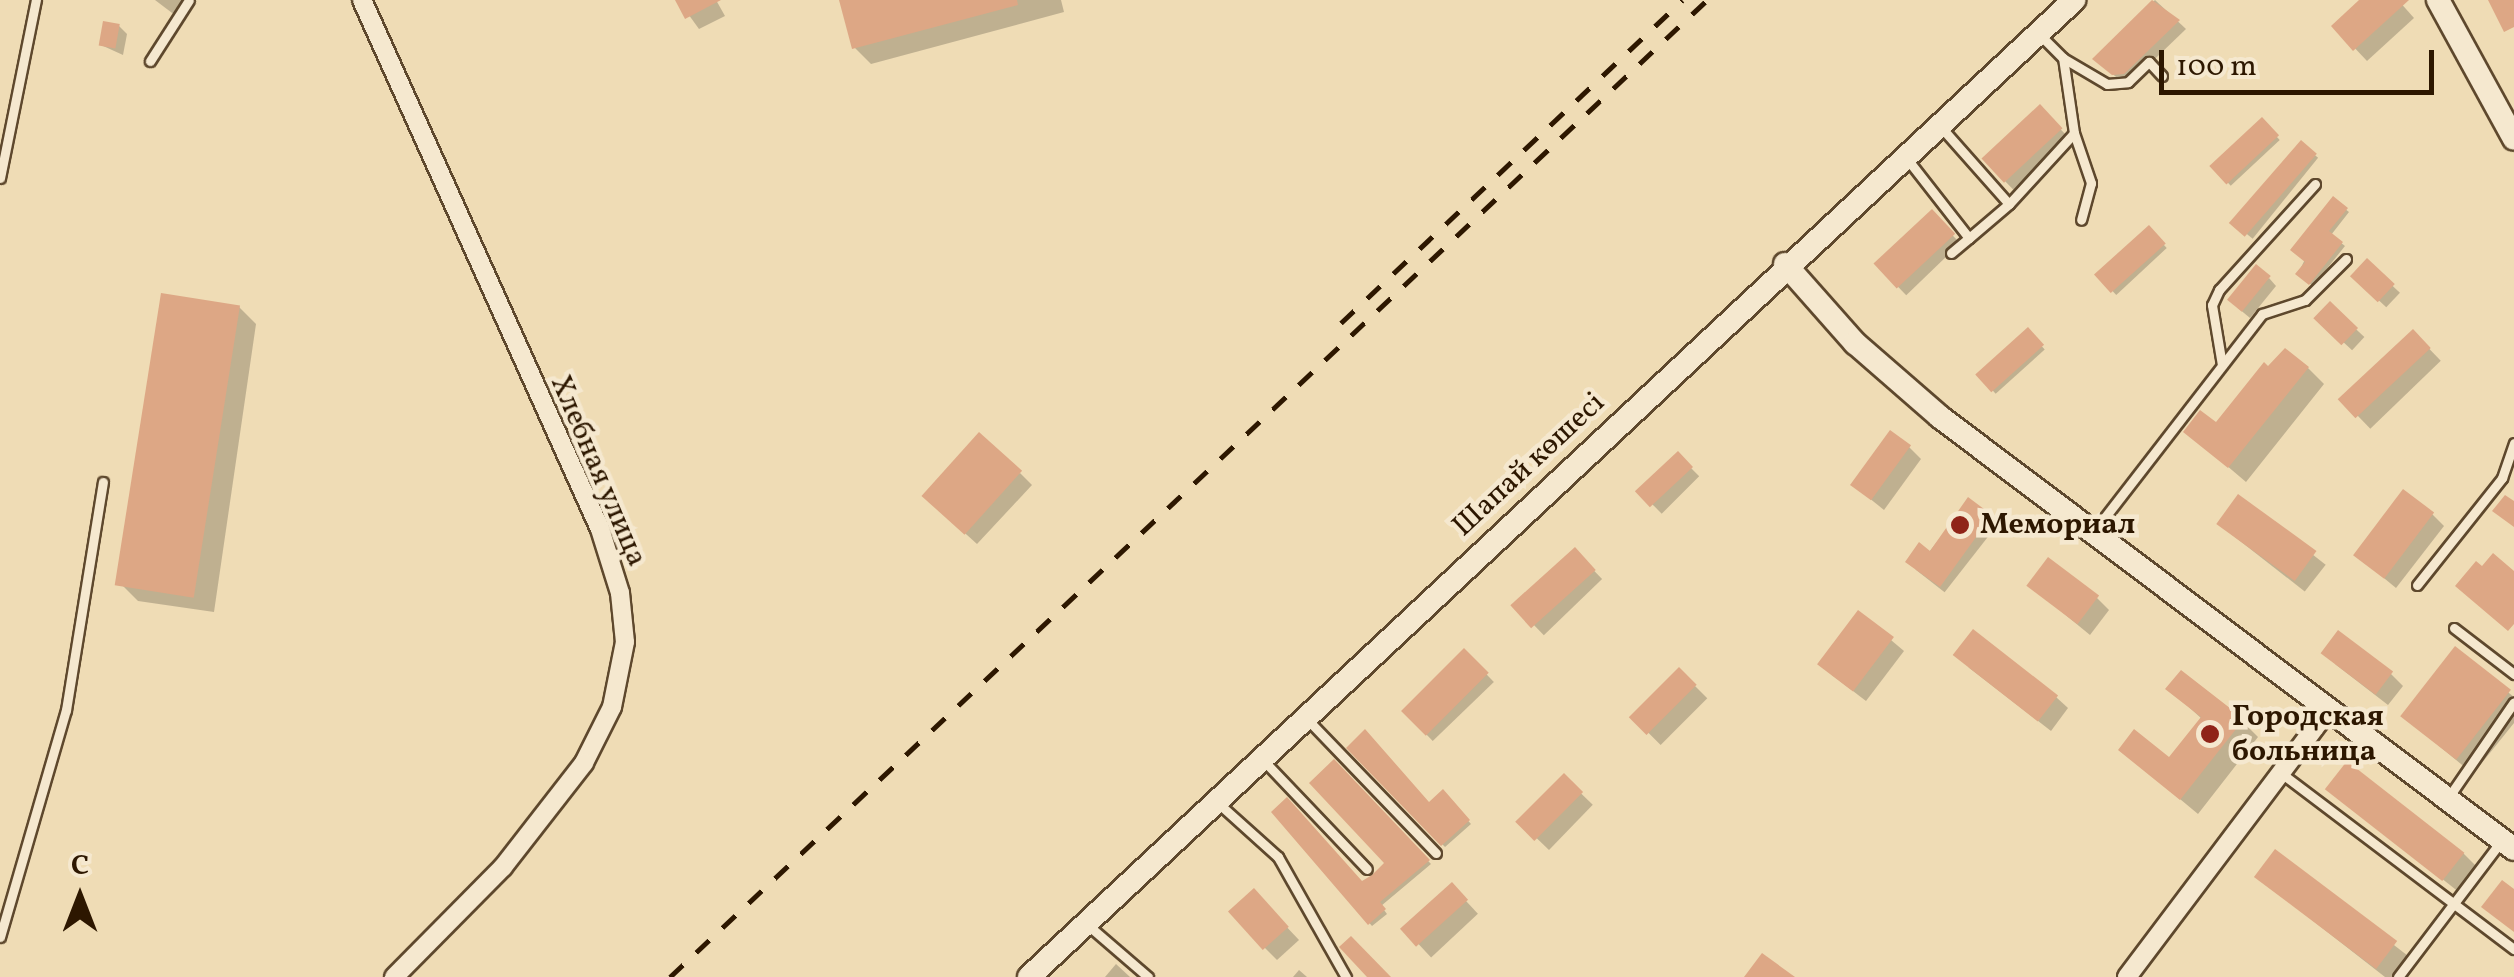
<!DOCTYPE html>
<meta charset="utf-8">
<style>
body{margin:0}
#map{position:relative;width:2514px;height:977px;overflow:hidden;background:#efdcb5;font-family:Vollkorn,serif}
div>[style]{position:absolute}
.shadow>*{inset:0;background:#0003;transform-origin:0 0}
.building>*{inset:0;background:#dda785;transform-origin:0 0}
.roads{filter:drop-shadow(2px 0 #5e482d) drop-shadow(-2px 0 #5e482d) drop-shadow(0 2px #5e482d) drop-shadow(0 -2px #5e482d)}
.service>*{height:9px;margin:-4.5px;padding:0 4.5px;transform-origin:4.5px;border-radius:4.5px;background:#f5e8cf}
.minor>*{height:18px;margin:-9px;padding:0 9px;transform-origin:9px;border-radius:9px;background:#f5e8cf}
.tertiary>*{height:22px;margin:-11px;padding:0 11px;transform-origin:11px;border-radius:11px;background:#f5e8cf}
.rail>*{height:5px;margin-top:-2.5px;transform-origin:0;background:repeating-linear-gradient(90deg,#2d1700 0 18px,transparent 0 36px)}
.dots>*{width:28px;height:28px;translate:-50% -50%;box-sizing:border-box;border:5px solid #f5e8cf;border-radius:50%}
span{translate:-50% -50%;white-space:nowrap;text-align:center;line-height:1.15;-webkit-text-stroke:9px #f5e8cf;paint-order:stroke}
.street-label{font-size:30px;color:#2d1700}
.poi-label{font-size:30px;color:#2d1700;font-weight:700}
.left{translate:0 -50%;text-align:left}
.north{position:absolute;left:30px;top:847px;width:100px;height:100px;-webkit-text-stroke:8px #f5e8cf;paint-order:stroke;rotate:0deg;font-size:28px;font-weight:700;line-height:40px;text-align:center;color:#2d1700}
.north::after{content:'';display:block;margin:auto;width:35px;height:45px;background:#2d1700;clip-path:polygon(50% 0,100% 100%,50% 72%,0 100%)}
.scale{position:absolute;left:2159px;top:50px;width:275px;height:45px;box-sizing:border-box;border:5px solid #2d1700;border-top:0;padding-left:12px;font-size:30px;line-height:35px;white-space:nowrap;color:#2d1700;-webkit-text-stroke:8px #f5e8cf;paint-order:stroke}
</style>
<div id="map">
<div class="shadow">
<i style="clip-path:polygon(155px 0,194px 0,180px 19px)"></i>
<i style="clip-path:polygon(678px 0,716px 0,725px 16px,699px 29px)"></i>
<i style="clip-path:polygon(848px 0,1061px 0,1064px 12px,871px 64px,855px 48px)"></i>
<i style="clip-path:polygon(2155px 0,2186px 29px,2132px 81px,2122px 82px,2095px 59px)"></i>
<i style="clip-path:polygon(2363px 0,2398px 0,2414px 18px,2367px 61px,2334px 26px)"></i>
<i style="clip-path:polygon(119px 26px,127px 34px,123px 55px,101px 45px)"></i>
<i style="left:2040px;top:108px;width:40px;height:76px;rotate:46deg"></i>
<i style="left:2262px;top:121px;width:26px;height:67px;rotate:47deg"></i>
<i style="left:2301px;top:144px;width:22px;height:104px;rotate:39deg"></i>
<i style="clip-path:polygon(2333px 200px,2349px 212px,2331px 235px,2345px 246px,2313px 286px,2298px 274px)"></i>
<i style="left:1931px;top:213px;width:42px;height:75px;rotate:46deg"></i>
<i style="left:2149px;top:229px;width:26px;height:69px;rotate:47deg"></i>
<i style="left:2367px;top:262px;width:45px;height:20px;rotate:43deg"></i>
<i style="clip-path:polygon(2269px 278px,2276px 286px,2250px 318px,2238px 308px)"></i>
<i style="left:2330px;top:305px;width:47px;height:18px;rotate:43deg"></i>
<i style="clip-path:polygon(239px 307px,256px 324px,214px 612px,138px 601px,122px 585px)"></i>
<i style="left:2028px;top:331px;width:25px;height:66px;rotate:48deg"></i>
<i style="left:2413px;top:332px;width:40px;height:98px;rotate:46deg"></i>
<i style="clip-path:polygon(2308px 368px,2324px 384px,2246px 482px,2186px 431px,2216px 426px,2268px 369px)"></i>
<i style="clip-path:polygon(1909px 447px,1921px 459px,1884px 510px,1853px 485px)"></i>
<i style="left:1678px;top:455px;width:30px;height:53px;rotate:45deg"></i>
<i style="clip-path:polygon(1020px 473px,1032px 485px,977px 544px,936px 507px)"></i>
<i style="left:2239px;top:497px;width:110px;height:34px;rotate:38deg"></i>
<i style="left:1969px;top:501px;width:37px;height:87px;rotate:38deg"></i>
<i style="clip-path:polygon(2432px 514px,2444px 526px,2396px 588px,2356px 555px)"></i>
<i style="left:1575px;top:551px;width:39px;height:81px;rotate:46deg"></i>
<i style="clip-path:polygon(2029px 585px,2097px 598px,2109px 610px,2090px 635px)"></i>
<i style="clip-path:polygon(1859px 613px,1904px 651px,1866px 701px,1832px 675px)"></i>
<i style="clip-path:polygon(2455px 650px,2514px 697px,2514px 723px,2473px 774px,2403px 716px)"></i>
<i style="left:1464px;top:651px;width:43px;height:85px;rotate:46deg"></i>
<i style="clip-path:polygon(2335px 664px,2391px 674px,2403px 686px,2388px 705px)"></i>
<i style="clip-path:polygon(1968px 667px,2056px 697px,2068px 708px,2051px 731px)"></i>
<i style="left:1679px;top:670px;width:40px;height:66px;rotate:45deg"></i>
<i style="clip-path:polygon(2169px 689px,2242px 721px,2258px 737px,2198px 814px,2121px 750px,2169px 760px,2202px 719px)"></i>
<i style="clip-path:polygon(1349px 748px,1429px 805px,1443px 793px,1471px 824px,1445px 847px)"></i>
<i style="clip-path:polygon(1334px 763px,1431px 864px,1381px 906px,1387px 914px,1372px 926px,1274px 812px,1362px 884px,1388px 863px)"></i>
<i style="left:1564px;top:777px;width:40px;height:63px;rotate:44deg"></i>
<i style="clip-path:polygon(2329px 789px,2463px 853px,2479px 869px,2460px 893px)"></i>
<i style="clip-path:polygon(2275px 853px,2412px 959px,2398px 977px,2385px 977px,2257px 877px)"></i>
<i style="left:1452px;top:886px;width:38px;height:64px;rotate:47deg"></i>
<i style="clip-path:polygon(1265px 904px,1299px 940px,1277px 960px,1265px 948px)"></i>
<i style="clip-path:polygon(1116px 964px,1130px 977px,1105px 977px)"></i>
<i style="clip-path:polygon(1299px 970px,1307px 977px,1293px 977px)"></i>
</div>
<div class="building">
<i style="clip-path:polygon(675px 0,721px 0,685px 19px)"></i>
<i style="clip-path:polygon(839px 0,1017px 0,1018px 5px,852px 49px)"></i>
<i style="clip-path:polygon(2152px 0,2180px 20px,2124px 74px,2112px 75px,2092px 59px)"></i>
<i style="clip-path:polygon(2359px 0,2409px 0,2353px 51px,2331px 26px)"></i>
<i style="clip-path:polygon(2488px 0,2514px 0,2514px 27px,2504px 32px)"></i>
<i style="left:103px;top:21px;width:17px;height:25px;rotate:10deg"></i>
<i style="left:2040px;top:104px;width:33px;height:80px;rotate:47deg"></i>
<i style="left:2262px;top:117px;width:25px;height:72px;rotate:47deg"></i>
<i style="left:2301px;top:140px;width:21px;height:110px;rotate:41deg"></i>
<i style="clip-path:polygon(2333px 196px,2348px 208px,2329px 231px,2343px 242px,2309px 285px,2295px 274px,2305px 262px,2290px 250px)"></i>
<i style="left:1932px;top:209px;width:34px;height:80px;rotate:47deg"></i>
<i style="left:2149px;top:225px;width:25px;height:74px;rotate:48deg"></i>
<i style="left:2367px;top:258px;width:38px;height:25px;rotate:43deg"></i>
<i style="left:2256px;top:264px;width:19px;height:46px;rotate:39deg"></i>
<i style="left:161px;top:293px;width:80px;height:296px;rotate:9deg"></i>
<i style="left:2330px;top:301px;width:39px;height:24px;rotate:44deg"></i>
<i style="left:2028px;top:327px;width:24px;height:71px;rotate:48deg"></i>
<i style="left:2413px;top:329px;width:26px;height:103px;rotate:47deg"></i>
<i style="clip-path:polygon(2285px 348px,2309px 367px,2228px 468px,2183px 432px,2200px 410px,2216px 422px,2264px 362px,2268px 366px)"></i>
<i style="left:1890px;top:430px;width:26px;height:68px;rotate:36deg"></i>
<i style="left:979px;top:432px;width:58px;height:86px;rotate:42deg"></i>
<i style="left:1678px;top:451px;width:22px;height:59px;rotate:47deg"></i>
<i style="left:2403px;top:489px;width:39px;height:83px;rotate:37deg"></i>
<i style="left:2238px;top:494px;width:97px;height:37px;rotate:36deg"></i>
<i style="clip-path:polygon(2505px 495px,2514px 501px,2514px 527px,2492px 511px)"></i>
<i style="clip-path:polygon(1968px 497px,1992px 515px,1940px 587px,1905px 562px,1919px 542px,1930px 551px)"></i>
<i style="left:1575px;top:547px;width:31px;height:87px;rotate:48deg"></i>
<i style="clip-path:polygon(2493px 553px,2514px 571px,2514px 624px,2508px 631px,2455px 586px,2476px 561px,2482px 566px)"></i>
<i style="left:2048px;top:557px;width:64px;height:36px;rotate:37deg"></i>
<i style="left:1858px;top:610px;width:45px;height:68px;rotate:37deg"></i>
<i style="left:1973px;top:629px;width:108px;height:33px;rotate:38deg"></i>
<i style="left:2338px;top:630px;width:69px;height:29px;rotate:37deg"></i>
<i style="left:2455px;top:646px;width:71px;height:89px;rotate:38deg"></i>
<i style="left:1464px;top:648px;width:35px;height:89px;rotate:45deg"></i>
<i style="left:1679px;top:667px;width:25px;height:71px;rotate:45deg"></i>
<i style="clip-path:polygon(2181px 670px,2244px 719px,2180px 800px,2118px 750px,2134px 729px,2169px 757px,2201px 717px,2165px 689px)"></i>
<i style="clip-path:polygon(1365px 729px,1429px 802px,1443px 789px,1470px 820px,1441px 846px,1346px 748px)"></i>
<i style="clip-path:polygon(1334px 759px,1430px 860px,1380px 902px,1386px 909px,1368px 925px,1271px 812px,1287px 797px,1362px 881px,1372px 875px,1384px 863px,1309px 783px)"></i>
<i style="left:2347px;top:761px;width:149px;height:36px;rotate:38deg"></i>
<i style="left:1564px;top:773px;width:27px;height:69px;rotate:45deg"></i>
<i style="left:2275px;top:849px;width:153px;height:35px;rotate:37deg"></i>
<i style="clip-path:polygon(2502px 880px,2514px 889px,2514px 932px,2481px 907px)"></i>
<i style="left:1452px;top:882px;width:24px;height:70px;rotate:48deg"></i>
<i style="left:1254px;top:888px;width:52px;height:35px;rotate:48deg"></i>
<i style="clip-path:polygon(1351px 936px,1391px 977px,1367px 977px,1339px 947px)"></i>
<i style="clip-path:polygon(1762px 953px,1795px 977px,1744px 977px)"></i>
</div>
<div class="roads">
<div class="service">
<i style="left:2063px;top:58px;width:51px;rotate:30.6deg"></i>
<i style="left:2107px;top:84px;width:21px;rotate:-5deg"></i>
<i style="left:2128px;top:82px;width:29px;rotate:-44deg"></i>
<i style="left:2149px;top:62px;width:19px;rotate:47deg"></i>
<i style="left:150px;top:61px;width:72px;rotate:-57.4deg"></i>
<i style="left:1940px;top:126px;width:104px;rotate:48.5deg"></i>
<i style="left:2009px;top:204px;width:96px;rotate:-47.5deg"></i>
<i style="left:2074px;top:133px;width:76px;rotate:-98.3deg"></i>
<i style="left:2063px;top:58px;width:33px;rotate:-135deg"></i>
<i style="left:2074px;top:133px;width:53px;rotate:71.2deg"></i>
<i style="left:2091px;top:183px;width:38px;rotate:105deg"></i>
<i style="left:1908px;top:160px;width:99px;rotate:52deg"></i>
<i style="left:1969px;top:238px;width:52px;rotate:-40.4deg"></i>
<i style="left:0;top:178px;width:182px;rotate:-78.6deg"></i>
<i style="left:1951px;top:253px;width:23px;rotate:-40deg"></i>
<i style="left:2222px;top:365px;width:61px;rotate:-99.5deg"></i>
<i style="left:2212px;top:305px;width:17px;rotate:-65deg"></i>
<i style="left:2219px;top:290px;width:143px;rotate:-47.8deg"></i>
<i style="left:2095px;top:530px;width:273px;rotate:-52.3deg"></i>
<i style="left:2262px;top:314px;width:45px;rotate:-18deg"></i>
<i style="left:2305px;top:300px;width:58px;rotate:-45deg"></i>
<i style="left:2417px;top:585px;width:137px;rotate:-51.5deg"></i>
<i style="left:2502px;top:478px;width:37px;rotate:-71deg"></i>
<i style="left:2454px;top:628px;width:76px;rotate:37.5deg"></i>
<i style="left:1307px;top:719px;width:186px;rotate:46.1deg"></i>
<i style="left:1264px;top:761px;width:149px;rotate:46.4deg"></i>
<i style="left:2281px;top:773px;width:292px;rotate:37.1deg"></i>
<i style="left:2448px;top:798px;width:116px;rotate:-55.5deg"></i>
<i style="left:1218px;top:803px;width:81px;rotate:42deg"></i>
<i style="left:1278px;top:857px;width:138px;rotate:60.5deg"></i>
<i style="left:1089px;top:926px;width:78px;rotate:40.8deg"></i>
<i style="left:0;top:937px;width:236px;rotate:-73.8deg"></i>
<i style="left:66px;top:710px;width:231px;rotate:-80.8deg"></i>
<i style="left:2398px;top:977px;width:172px;rotate:-52.8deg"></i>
</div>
<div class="minor">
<i style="left:362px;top:0;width:580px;rotate:65.78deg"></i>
<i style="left:600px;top:529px;width:67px;rotate:72.6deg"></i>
<i style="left:620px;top:593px;width:49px;rotate:84.2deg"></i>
<i style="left:625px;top:642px;width:66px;rotate:101.3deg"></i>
<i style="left:612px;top:707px;width:63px;rotate:116.6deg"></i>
<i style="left:584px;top:763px;width:132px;rotate:127.9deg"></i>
<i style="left:503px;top:867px;width:155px;rotate:134.7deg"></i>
<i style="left:2127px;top:977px;width:336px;rotate:-53deg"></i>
</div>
<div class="tertiary">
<i style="left:2438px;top:0;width:158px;rotate:61.3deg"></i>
<i style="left:1785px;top:264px;width:106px;rotate:48.5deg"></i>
<i style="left:1855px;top:343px;width:113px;rotate:41deg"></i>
<i style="left:1940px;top:417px;width:718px;rotate:36.97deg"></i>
<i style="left:1029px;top:977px;width:1431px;rotate:-43.07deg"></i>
</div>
</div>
<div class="rail">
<i style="left:1341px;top:323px;width:470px;rotate:-43.4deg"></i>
<i style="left:670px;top:977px;width:1425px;rotate:-43.29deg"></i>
</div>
<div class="dots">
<i style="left:1960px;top:525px;background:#8f2418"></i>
<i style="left:2210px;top:734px;background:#8f2418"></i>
</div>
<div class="street-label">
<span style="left:1529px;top:465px;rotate:-43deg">Шапай көшесі</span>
<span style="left:598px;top:471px;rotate:67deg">Хлебная улица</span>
</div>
<div class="poi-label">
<span class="left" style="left:1980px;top:525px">Мемориал</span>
<span class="left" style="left:2232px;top:734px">Городская<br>больница</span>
</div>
<div class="north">С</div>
<div class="scale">100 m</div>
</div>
